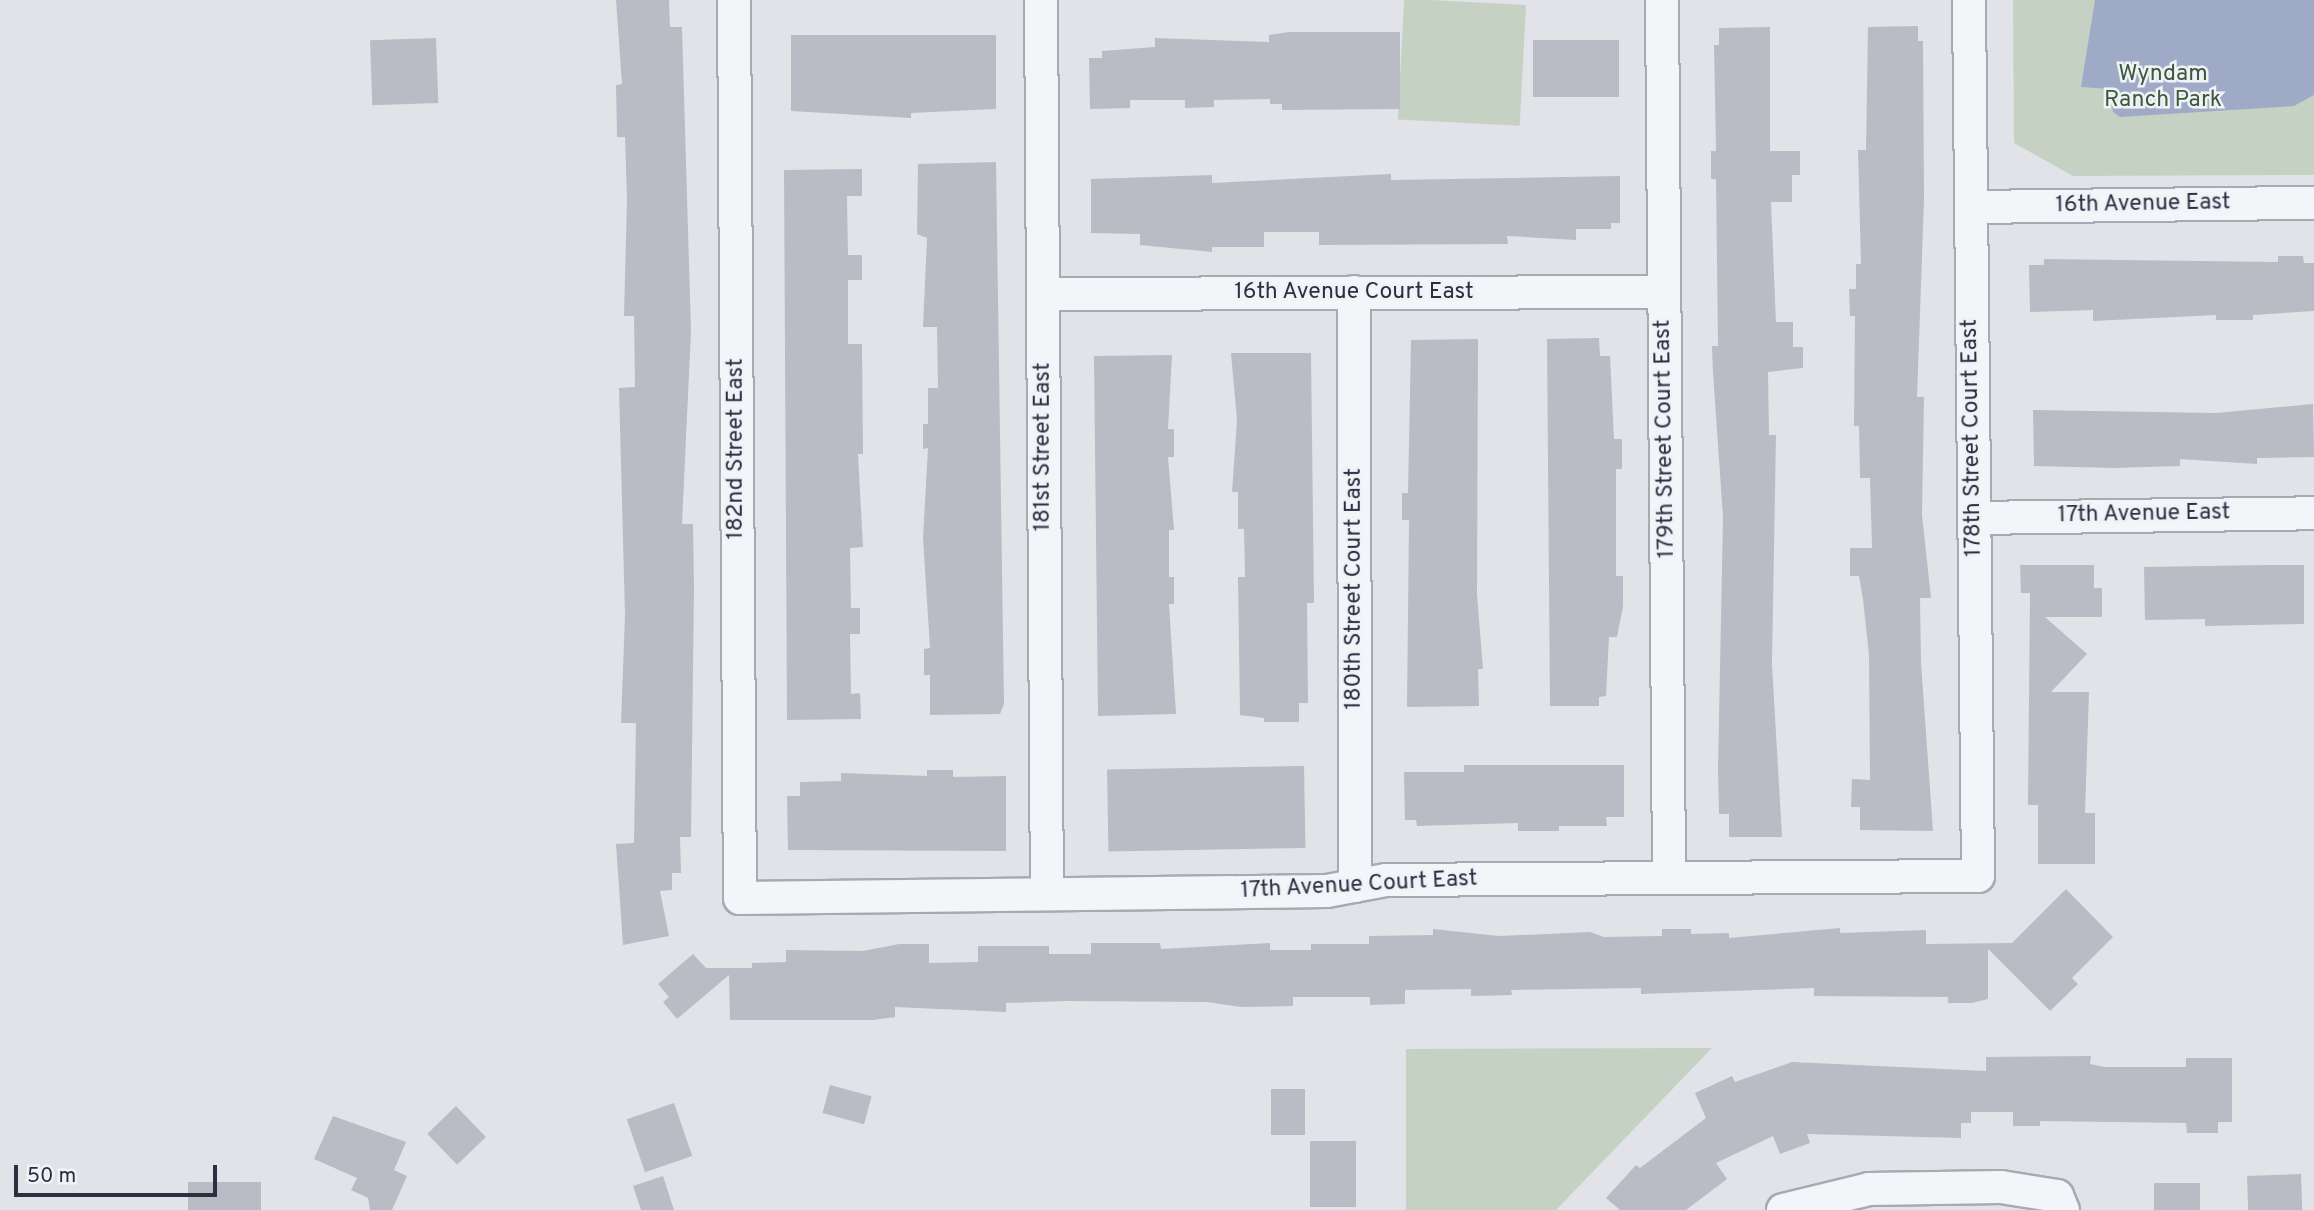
<!DOCTYPE html>
<style>
body{margin:0}
#map{position:relative;width:2314px;height:1210px;overflow:hidden;background:#e2e3e9;font-family:Overpass,sans-serif}
div>[style]{position:absolute}
.green>*{inset:0;background:#c5d2c3;transform-origin:0 0}
.water>*{inset:0;background:#9fabc6}
.building>*{inset:0;background:#b9bcc5;transform-origin:0 0}
.roads{filter:drop-shadow(2px 0 #a7a9b3) drop-shadow(-2px 0 #a7a9b3) drop-shadow(0 2px #a7a9b3) drop-shadow(0 -2px #a7a9b3)}
.minor>*{height:32px;margin:-16px;padding:0 16px;transform-origin:16px;border-radius:16px;background:#f4f5f8}
span{translate:-50% -50%;white-space:nowrap;text-align:center;line-height:1.15;-webkit-text-stroke:5px #f1f2f7;paint-order:stroke}
.park-label{font-size:23px;color:#3a5a39}
.street-label{font-size:23px;color:#2b2f40}
.scale{position:absolute;left:14px;top:1165px;width:203px;height:32px;box-sizing:border-box;border:4px solid #2b2f40;border-top:0;padding-left:9px;font-size:21px;line-height:24px;white-space:nowrap;color:#2b2f40;-webkit-text-stroke:5px #f1f2f7;paint-order:stroke}
</style>
<div id="map">
<div class="green">
<i style="clip-path:polygon(2013px 0,2314px 0,2314px 175px,2073px 176px,2014px 143px)"></i>
<i style="left:1526px;top:5px;width:121px;height:122px;rotate:93deg"></i>
<i style="clip-path:polygon(1712px 1048px,1556px 1210px,1406px 1210px,1406px 1049px)"></i>
</div>
<div class="water">
<i style="clip-path:polygon(2095px 0,2314px 0,2314px 95px,2294px 106px,2120px 117px,2113px 112px,2109px 89px,2081px 87px)"></i>
</div>
<div class="building">
<i style="clip-path:polygon(616px 0,669px 0,670px 27px,682px 27px,691px 331px,682px 524px,693px 524px,694px 587px,691px 837px,680px 837px,681px 873px,672px 873px,672px 890px,660px 891px,669px 936px,623px 945px,616px 844px,634px 843px,636px 723px,621px 723px,625px 615px,619px 388px,635px 387px,634px 316px,624px 316px,627px 200px,625px 137px,617px 137px,616px 85px,622px 84px)"></i>
<i style="clip-path:polygon(1918px 26px,1918px 41px,1923px 41px,1924px 200px,1917px 397px,1924px 397px,1922px 515px,1931px 598px,1920px 598px,1921px 663px,1933px 831px,1860px 830px,1860px 807px,1851px 807px,1852px 779px,1870px 780px,1869px 655px,1863px 599px,1859px 576px,1850px 576px,1850px 548px,1872px 548px,1870px 478px,1860px 478px,1859px 426px,1854px 426px,1855px 316px,1850px 316px,1849px 289px,1856px 289px,1856px 264px,1861px 264px,1858px 150px,1866px 150px,1868px 27px)"></i>
<i style="clip-path:polygon(1770px 27px,1770px 151px,1800px 151px,1800px 175px,1792px 175px,1792px 202px,1771px 202px,1776px 322px,1793px 322px,1793px 347px,1803px 347px,1803px 368px,1768px 372px,1769px 435px,1776px 435px,1772px 664px,1782px 837px,1729px 837px,1729px 814px,1719px 814px,1718px 770px,1723px 517px,1713px 372px,1712px 346px,1718px 346px,1716px 179px,1711px 179px,1711px 151px,1716px 151px,1714px 45px,1719px 45px,1719px 28px)"></i>
<i style="clip-path:polygon(1289px 32px,1400px 32px,1400px 109px,1282px 110px,1282px 104px,1270px 104px,1270px 99px,1214px 100px,1214px 107px,1185px 108px,1185px 100px,1130px 100px,1130px 108px,1090px 109px,1089px 58px,1102px 58px,1102px 51px,1155px 47px,1155px 38px,1269px 42px,1269px 35px)"></i>
<i style="clip-path:polygon(791px 35px,996px 35px,996px 109px,911px 113px,911px 118px,791px 111px)"></i>
<i style="left:436px;top:38px;width:65px;height:66px;rotate:88deg"></i>
<i style="left:1619px;top:40px;width:57px;height:86px;rotate:90deg"></i>
<i style="clip-path:polygon(996px 162px,1004px 704px,1000px 714px,930px 715px,930px 675px,924px 675px,924px 649px,930px 648px,923px 538px,928px 448px,923px 449px,923px 424px,928px 424px,928px 388px,938px 388px,937px 327px,923px 327px,927px 238px,917px 234px,918px 164px)"></i>
<i style="clip-path:polygon(862px 169px,862px 196px,847px 196px,848px 255px,862px 255px,862px 280px,848px 280px,848px 344px,862px 344px,863px 454px,858px 454px,863px 547px,850px 548px,851px 608px,860px 608px,860px 634px,850px 634px,851px 694px,860px 693px,861px 719px,787px 720px,784px 170px)"></i>
<i style="clip-path:polygon(1391px 174px,1391px 180px,1620px 176px,1620px 223px,1611px 223px,1611px 229px,1576px 229px,1576px 240px,1507px 236px,1508px 244px,1319px 245px,1319px 232px,1264px 232px,1264px 247px,1212px 247px,1212px 252px,1140px 245px,1140px 234px,1091px 233px,1091px 179px,1212px 175px,1212px 183px)"></i>
<i style="clip-path:polygon(2278px 256px,2303px 256px,2304px 263px,2314px 263px,2314px 311px,2253px 315px,2253px 320px,2216px 320px,2216px 315px,2093px 321px,2093px 310px,2030px 312px,2029px 265px,2044px 265px,2044px 259px,2278px 262px)"></i>
<i style="clip-path:polygon(1599px 338px,1600px 356px,1610px 356px,1614px 439px,1622px 439px,1622px 469px,1616px 469px,1616px 576px,1623px 576px,1623px 606px,1617px 637px,1609px 637px,1606px 696px,1599px 697px,1599px 706px,1550px 706px,1547px 339px)"></i>
<i style="clip-path:polygon(1478px 339px,1477px 594px,1483px 669px,1478px 669px,1479px 706px,1407px 707px,1409px 520px,1402px 520px,1402px 493px,1408px 493px,1411px 340px)"></i>
<i style="clip-path:polygon(1231px 353px,1311px 353px,1314px 603px,1307px 603px,1308px 703px,1299px 703px,1299px 722px,1264px 722px,1264px 718px,1240px 715px,1238px 577px,1245px 577px,1244px 529px,1238px 529px,1238px 492px,1232px 492px,1237px 420px)"></i>
<i style="clip-path:polygon(1172px 355px,1168px 429px,1174px 429px,1174px 457px,1168px 457px,1174px 530px,1169px 530px,1169px 577px,1174px 577px,1174px 604px,1169px 604px,1176px 714px,1098px 716px,1094px 356px)"></i>
<i style="clip-path:polygon(2313px 404px,2314px 457px,2257px 458px,2257px 464px,2180px 459px,2180px 466px,2114px 468px,2034px 466px,2033px 410px,2216px 413px)"></i>
<i style="clip-path:polygon(2020px 565px,2094px 565px,2094px 588px,2102px 588px,2102px 617px,2045px 617px,2087px 654px,2051px 692px,2089px 692px,2085px 813px,2095px 813px,2095px 864px,2038px 864px,2038px 805px,2028px 805px,2030px 593px,2021px 593px)"></i>
<i style="clip-path:polygon(2267px 565px,2304px 565px,2304px 624px,2205px 626px,2205px 619px,2145px 620px,2144px 567px)"></i>
<i style="clip-path:polygon(1464px 765px,1624px 765px,1624px 817px,1606px 817px,1607px 826px,1559px 826px,1559px 831px,1518px 831px,1518px 823px,1417px 826px,1416px 820px,1405px 820px,1404px 772px,1464px 772px)"></i>
<i style="left:1304px;top:766px;width:82px;height:197px;rotate:89deg"></i>
<i style="clip-path:polygon(927px 770px,953px 770px,953px 777px,1006px 776px,1006px 851px,788px 850px,787px 796px,800px 796px,800px 782px,841px 781px,841px 773px,927px 776px)"></i>
<i style="clip-path:polygon(2066px 889px,2113px 937px,2072px 978px,2078px 984px,2050px 1011px,1988px 949px,1988px 999px,1972px 1003px,1948px 1003px,1948px 997px,1814px 996px,1814px 988px,1641px 994px,1641px 988px,1511px 990px,1512px 995px,1471px 996px,1471px 989px,1405px 990px,1405px 1004px,1370px 1005px,1370px 997px,1293px 997px,1293px 1006px,1241px 1007px,1207px 1002px,1065px 1001px,1006px 1003px,1006px 1012px,895px 1007px,895px 1017px,873px 1020px,730px 1020px,729px 975px,677px 1019px,663px 1002px,669px 997px,658px 984px,693px 954px,706px 968px,752px 968px,752px 963px,786px 962px,786px 950px,863px 951px,899px 944px,929px 944px,929px 963px,978px 962px,978px 946px,1049px 946px,1049px 954px,1091px 954px,1091px 943px,1160px 943px,1161px 949px,1270px 943px,1270px 950px,1311px 950px,1311px 944px,1369px 944px,1369px 936px,1433px 935px,1433px 929px,1499px 936px,1590px 932px,1604px 937px,1662px 936px,1662px 929px,1691px 929px,1691px 934px,1729px 933px,1729px 938px,1840px 928px,1840px 933px,1926px 930px,1926px 944px,2012px 943px)"></i>
<i style="clip-path:polygon(2091px 1056px,2090px 1064px,2105px 1067px,2186px 1067px,2186px 1058px,2232px 1058px,2232px 1122px,2218px 1122px,2218px 1133px,2187px 1133px,2186px 1123px,2040px 1121px,2040px 1126px,2013px 1126px,2013px 1112px,1971px 1112px,1971px 1123px,1961px 1123px,1961px 1138px,1807px 1134px,1810px 1143px,1780px 1154px,1773px 1136px,1716px 1163px,1727px 1179px,1686px 1210px,1620px 1210px,1606px 1198px,1636px 1165px,1640px 1168px,1706px 1118px,1695px 1093px,1732px 1076px,1735px 1082px,1792px 1062px,1986px 1071px,1986px 1057px)"></i>
<i style="left:830px;top:1085px;width:43px;height:29px;rotate:15deg"></i>
<i style="left:1271px;top:1089px;width:34px;height:46px"></i>
<i style="left:674px;top:1103px;width:56px;height:50px;rotate:71deg"></i>
<i style="left:456px;top:1106px;width:43px;height:40px;rotate:46deg"></i>
<i style="clip-path:polygon(333px 1116px,406px 1142px,394px 1170px,407px 1176px,392px 1210px,370px 1210px,368px 1198px,351px 1190px,357px 1178px,314px 1159px)"></i>
<i style="left:1310px;top:1141px;width:46px;height:66px"></i>
<i style="left:2301px;top:1174px;width:36px;height:54px;rotate:88deg"></i>
<i style="clip-path:polygon(663px 1176px,674px 1210px,641px 1210px,633px 1186px)"></i>
<i style="left:188px;top:1182px;width:73px;height:28px"></i>
<i style="left:2154px;top:1183px;width:46px;height:27px"></i>
</div>
<div class="roads">
<div class="minor">
<i style="left:734px;top:0;width:898px;rotate:89.62deg"></i>
<i style="left:740px;top:898px;width:587px;rotate:-0.68deg"></i>
<i style="left:1327px;top:891px;width:60px;rotate:-10.6deg"></i>
<i style="left:1386px;top:880px;width:592px;rotate:-0.39deg"></i>
<i style="left:1978px;top:876px;width:876px;rotate:-90.59deg"></i>
<i style="left:1041px;top:0;width:894px;rotate:89.62deg"></i>
<i style="left:1662px;top:0;width:878px;rotate:89.54deg"></i>
<i style="left:1971px;top:207px;width:343px;rotate:-0.7deg"></i>
<i style="left:1354px;top:292px;width:594px;rotate:89.9deg"></i>
<i style="left:1043px;top:294px;width:621px;rotate:-0.18deg"></i>
<i style="left:1974px;top:518px;width:340px;rotate:-0.8deg"></i>
<i style="left:1783px;top:1210px;width:89px;rotate:-13.7deg"></i>
<i style="left:1869px;top:1189px;width:132px;rotate:-0.9deg"></i>
<i style="left:2001px;top:1187px;width:57px;rotate:9.1deg"></i>
<i style="left:2057px;top:1196px;width:15px;rotate:67deg"></i>
</div>
</div>
<div class="park-label">
<span style="left:2163px;top:88px">Wyndam<br>Ranch Park</span>
</div>
<div class="street-label">
<span style="left:2143px;top:205px;rotate:-1deg">16th Avenue East</span>
<span style="left:1354px;top:293px">16th Avenue Court East</span>
<span style="left:1973px;top:438px;rotate:-91deg">178th Street Court East</span>
<span style="left:1666px;top:439px;rotate:-91deg">179th Street Court East</span>
<span style="left:1044px;top:447px;rotate:-90deg">181st Street East</span>
<span style="left:737px;top:449px;rotate:-90deg">182nd Street East</span>
<span style="left:2144px;top:515px;rotate:-1deg">17th Avenue East</span>
<span style="left:1355px;top:589px;rotate:-90deg">180th Street Court East</span>
<span style="left:1359px;top:886px;rotate:-3deg">17th Avenue Court East</span>
</div>
<div class="scale">50 m</div>
</div>
